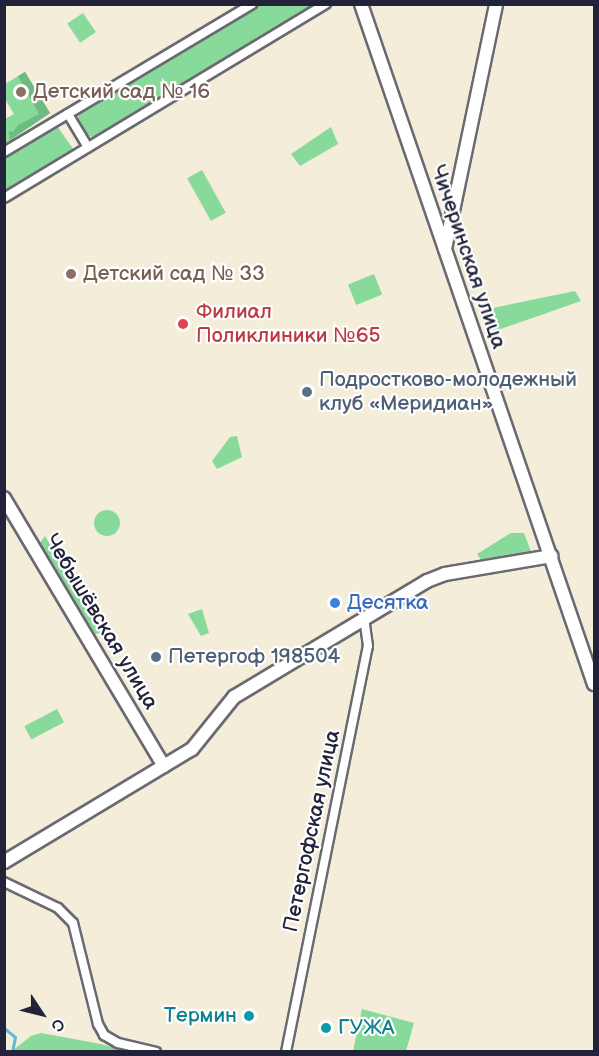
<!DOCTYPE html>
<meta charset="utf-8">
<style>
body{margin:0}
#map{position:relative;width:599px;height:1056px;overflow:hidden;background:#f3edd9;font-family:"Balsamiq Sans",sans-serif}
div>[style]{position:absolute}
.green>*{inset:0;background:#88da9b;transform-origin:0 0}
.round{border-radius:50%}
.forest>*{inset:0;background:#6eba83}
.stream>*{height:3px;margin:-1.5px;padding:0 1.5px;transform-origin:1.5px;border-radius:1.5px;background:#5cbcda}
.roads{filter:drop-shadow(2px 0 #6b6972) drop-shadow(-2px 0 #6b6972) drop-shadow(0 2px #6b6972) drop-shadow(0 -2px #6b6972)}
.street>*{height:8px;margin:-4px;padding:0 4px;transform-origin:4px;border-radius:4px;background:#fff}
.secondary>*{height:12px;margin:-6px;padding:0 6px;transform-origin:6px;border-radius:6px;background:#fff}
.dots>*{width:16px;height:16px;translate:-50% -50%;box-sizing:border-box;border:3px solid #fff;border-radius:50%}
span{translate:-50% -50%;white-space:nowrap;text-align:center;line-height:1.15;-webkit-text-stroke:4.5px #fff;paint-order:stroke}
.education-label{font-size:21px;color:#785e54}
.left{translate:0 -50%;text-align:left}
.street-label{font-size:21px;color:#22223b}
.health-label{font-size:21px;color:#be3a42}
.service-label{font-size:21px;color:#4e5e75}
.shop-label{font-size:21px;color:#366cbe}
.culture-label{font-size:21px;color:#0d838f}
.right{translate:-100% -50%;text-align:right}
.frame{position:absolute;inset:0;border:6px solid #22223b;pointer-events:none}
.north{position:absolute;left:12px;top:984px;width:60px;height:60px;-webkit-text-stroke:4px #fff;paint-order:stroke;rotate:125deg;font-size:16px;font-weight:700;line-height:24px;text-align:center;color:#22223b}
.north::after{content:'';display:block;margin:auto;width:21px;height:27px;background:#22223b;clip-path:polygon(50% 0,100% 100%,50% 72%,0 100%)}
</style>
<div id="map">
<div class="green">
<i style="clip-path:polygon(260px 5px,317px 5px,95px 137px,87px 136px,78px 121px,79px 112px)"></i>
<i style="left:83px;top:13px;width:23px;height:19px;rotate:56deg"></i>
<i style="clip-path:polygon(25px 72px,50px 113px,5px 144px,5px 119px,14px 114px,5px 99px,5px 84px)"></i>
<i style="clip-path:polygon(57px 126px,74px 150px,5px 191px,5px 157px)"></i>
<i style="clip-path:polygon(331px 127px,338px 144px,300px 166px,291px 154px)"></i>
<i style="left:202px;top:170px;width:49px;height:17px;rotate:61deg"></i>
<i style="left:374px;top:274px;width:22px;height:28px;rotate:68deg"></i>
<i style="clip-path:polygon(575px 291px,581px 301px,489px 333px,478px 311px)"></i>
<i style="clip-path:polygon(237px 436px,242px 457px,217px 469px,212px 461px,230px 437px)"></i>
<i class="round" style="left:94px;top:510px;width:26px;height:26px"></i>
<i style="clip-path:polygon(511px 533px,524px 533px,532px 554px,483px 563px,477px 554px)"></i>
<i style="clip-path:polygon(45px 536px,104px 632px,101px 633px,95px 634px,40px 543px)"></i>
<i style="clip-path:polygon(202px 609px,209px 633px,201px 636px,188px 614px)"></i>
<i style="left:57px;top:709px;width:15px;height:37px;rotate:62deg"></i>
<i style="clip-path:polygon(362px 1009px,414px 1023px,406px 1051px,353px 1051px)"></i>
<i style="clip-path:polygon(41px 1033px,101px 1044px,125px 1051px,12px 1051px,31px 1036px)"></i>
</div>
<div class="forest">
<i style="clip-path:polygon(25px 72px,50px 113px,10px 140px,9px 131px,13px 132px,18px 125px,39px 114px,18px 76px)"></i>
</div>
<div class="stream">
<i style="left:4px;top:1028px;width:14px;rotate:39deg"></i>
<i style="left:15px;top:1037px;width:15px;rotate:101deg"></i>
</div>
<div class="roads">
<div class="street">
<i style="left:68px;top:114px;width:39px;rotate:59deg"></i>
<i style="left:4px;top:152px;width:289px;rotate:-30.8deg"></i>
<i style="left:4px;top:198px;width:376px;rotate:-31.1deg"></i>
<i style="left:4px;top:882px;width:60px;rotate:25.7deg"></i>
<i style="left:58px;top:908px;width:21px;rotate:45deg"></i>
<i style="left:73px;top:923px;width:104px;rotate:76.1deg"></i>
<i style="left:98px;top:1024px;width:13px;rotate:61deg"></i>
<i style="left:104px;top:1035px;width:16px;rotate:30deg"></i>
<i style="left:118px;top:1043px;width:39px;rotate:13deg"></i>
<i style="left:286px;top:1052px;width:414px;rotate:-78.6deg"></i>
<i style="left:368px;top:646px;width:28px;rotate:-98deg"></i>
</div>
<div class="secondary">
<i style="left:361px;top:4px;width:719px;rotate:71.09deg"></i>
<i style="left:445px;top:249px;width:250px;rotate:-78.2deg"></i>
<i style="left:4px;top:498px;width:312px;rotate:59.2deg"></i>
<i style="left:4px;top:862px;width:219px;rotate:-31deg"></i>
<i style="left:192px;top:749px;width:67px;rotate:-51.1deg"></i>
<i style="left:234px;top:697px;width:225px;rotate:-31deg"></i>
<i style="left:427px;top:581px;width:19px;rotate:-21deg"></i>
<i style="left:445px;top:574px;width:108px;rotate:-9.6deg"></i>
</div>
</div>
<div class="dots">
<i style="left:21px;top:92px;background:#8d6e63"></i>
<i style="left:71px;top:274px;background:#8d6e63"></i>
<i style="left:183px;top:324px;background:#e0444e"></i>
<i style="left:307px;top:392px;background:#5c6f8a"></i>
<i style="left:335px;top:603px;background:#3f7fe0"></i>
<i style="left:156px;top:657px;background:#5c6f8a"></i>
<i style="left:249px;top:1016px;background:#0f9aa8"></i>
<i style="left:326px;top:1028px;background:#0f9aa8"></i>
</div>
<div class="education-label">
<span class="left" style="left:33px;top:92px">Детский сад № 16</span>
<span class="left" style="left:83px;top:274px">Детский сад № 33</span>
</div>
<div class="street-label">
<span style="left:468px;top:257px;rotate:71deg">Чичеринская улица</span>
<span style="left:101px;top:622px;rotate:59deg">Чебышёвская улица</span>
<span style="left:312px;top:831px;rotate:-78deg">Петергофская улица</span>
</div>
<div class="health-label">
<span class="left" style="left:196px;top:324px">Филиал<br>Поликлиники №65</span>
</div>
<div class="service-label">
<span class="left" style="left:319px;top:392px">Подростково-молодежный<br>клуб «Меридиан»</span>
<span class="left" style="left:168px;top:657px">Петергоф 198504</span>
</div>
<div class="shop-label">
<span class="left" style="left:347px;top:603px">Десятка</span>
</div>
<div class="culture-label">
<span class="right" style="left:237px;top:1016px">Термин</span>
<span class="left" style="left:338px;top:1028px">ГУЖА</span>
</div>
<div class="frame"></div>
<div class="north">С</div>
</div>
